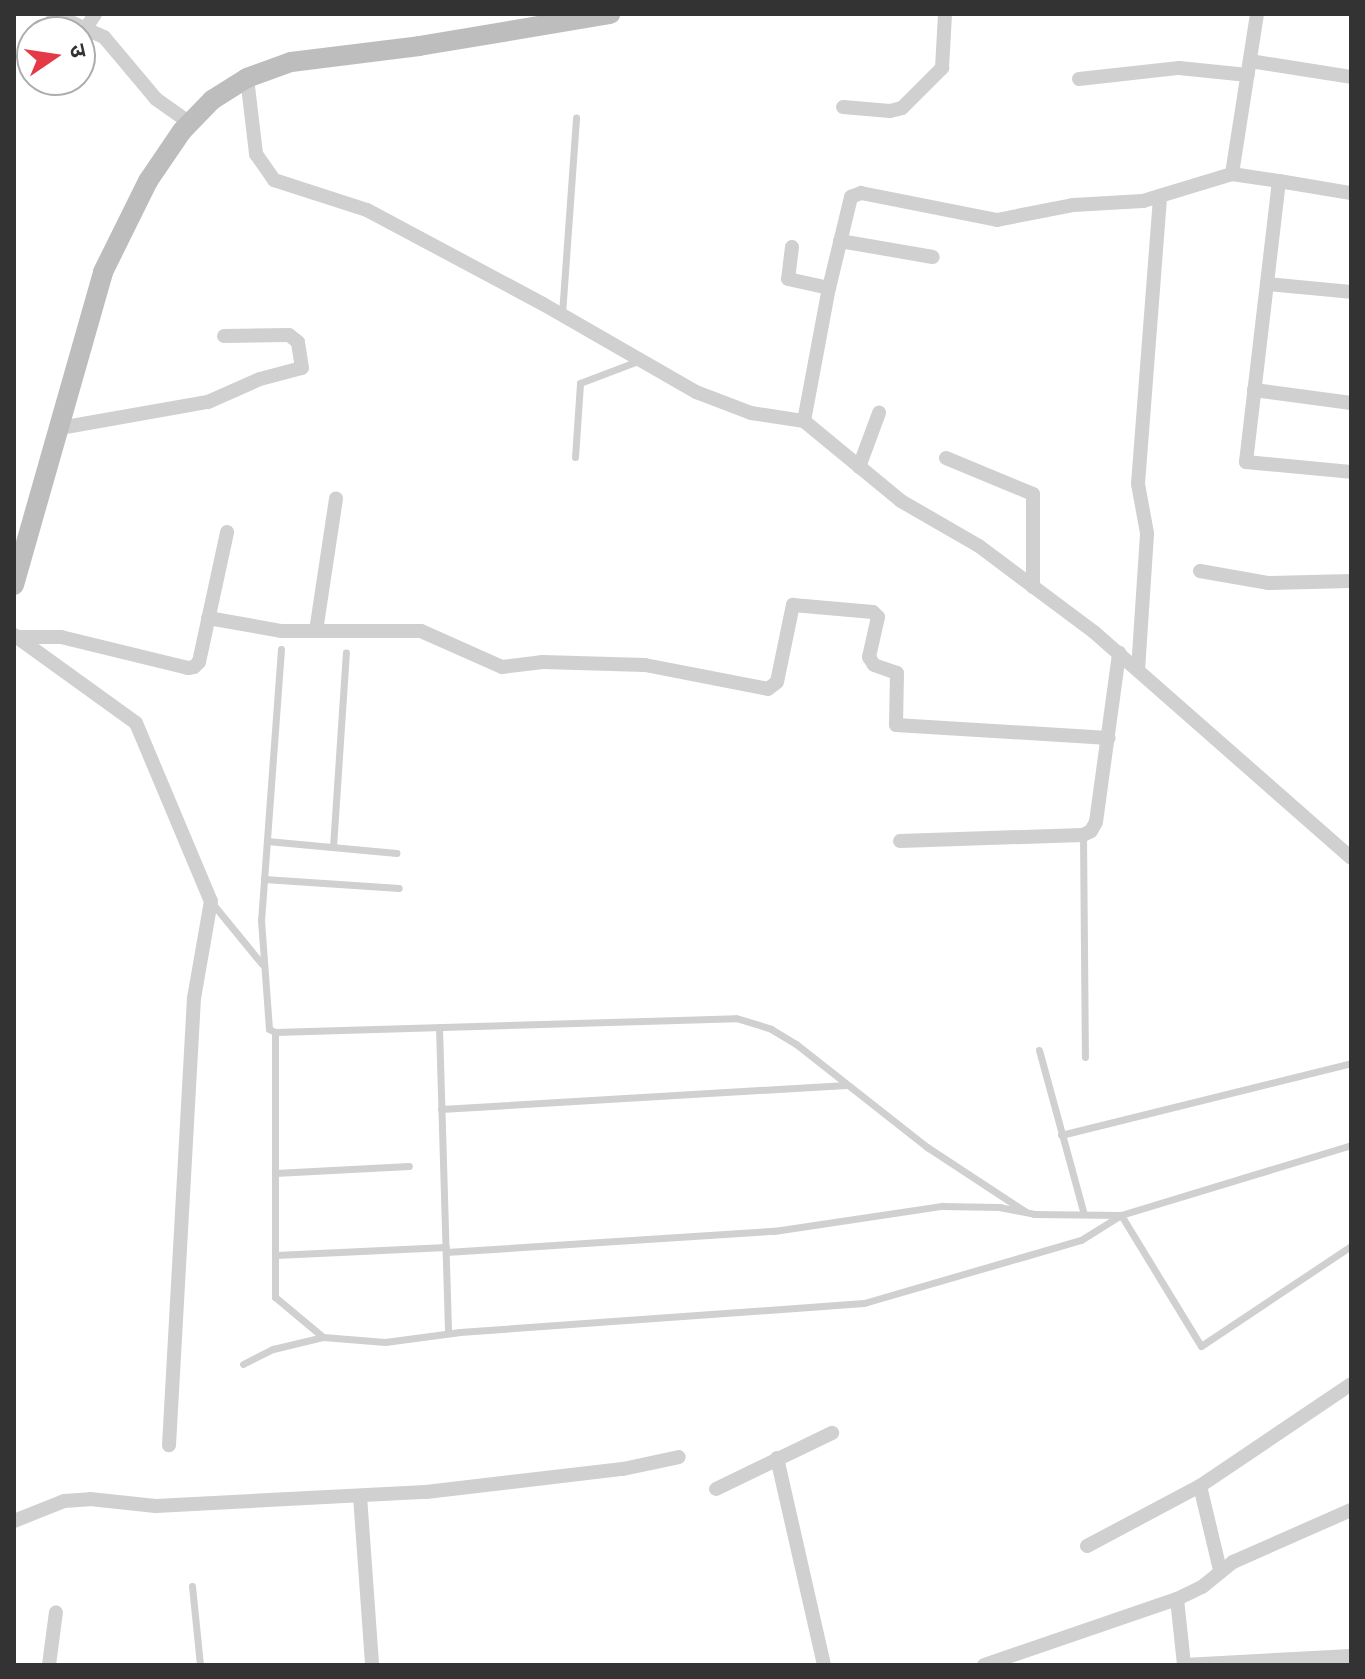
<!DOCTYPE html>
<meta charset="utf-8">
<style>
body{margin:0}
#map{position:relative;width:1365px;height:1679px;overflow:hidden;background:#fff;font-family:"Work Sans","Noto Sans Devanagari",sans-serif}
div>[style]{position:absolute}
.lane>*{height:7px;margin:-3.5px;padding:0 3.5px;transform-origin:3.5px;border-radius:3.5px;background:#d0d0d0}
.street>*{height:14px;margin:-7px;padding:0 7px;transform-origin:7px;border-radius:7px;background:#d0d0d0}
.secondary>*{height:20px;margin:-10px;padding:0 10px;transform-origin:10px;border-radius:10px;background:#bdbdbd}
span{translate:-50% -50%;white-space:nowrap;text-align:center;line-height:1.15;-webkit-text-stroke:8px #fff;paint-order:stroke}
.frame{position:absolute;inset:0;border:16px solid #333;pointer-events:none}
.north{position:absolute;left:16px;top:16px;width:80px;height:80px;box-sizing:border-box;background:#fff;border:2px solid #adadad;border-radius:50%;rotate:77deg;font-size:22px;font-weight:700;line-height:32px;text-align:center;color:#333}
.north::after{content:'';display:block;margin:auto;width:28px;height:36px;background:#e63946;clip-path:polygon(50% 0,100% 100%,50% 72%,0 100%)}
</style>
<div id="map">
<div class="lane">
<i style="left:562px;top:314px;width:197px;rotate:-85.9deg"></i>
<i style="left:575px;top:457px;width:74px;rotate:-86.1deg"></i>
<i style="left:580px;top:383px;width:62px;rotate:-20.8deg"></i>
<i style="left:281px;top:649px;width:272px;rotate:94.2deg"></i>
<i style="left:261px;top:920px;width:109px;rotate:85.8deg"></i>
<i style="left:269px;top:1029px;width:7px;rotate:27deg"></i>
<i style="left:275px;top:1032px;width:461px;rotate:-1.7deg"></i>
<i style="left:736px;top:1018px;width:37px;rotate:17deg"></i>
<i style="left:771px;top:1029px;width:29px;rotate:31deg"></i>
<i style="left:796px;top:1044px;width:167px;rotate:38.2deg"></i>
<i style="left:927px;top:1147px;width:118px;rotate:33.3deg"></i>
<i style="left:1083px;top:835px;width:222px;rotate:89.5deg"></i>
<i style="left:267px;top:841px;width:130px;rotate:5.3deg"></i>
<i style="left:333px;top:847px;width:195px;rotate:-86.2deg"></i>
<i style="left:264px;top:879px;width:135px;rotate:3.8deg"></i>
<i style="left:212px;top:903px;width:79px;rotate:50.7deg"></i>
<i style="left:439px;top:1027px;width:306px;rotate:88.3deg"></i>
<i style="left:275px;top:1032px;width:265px;rotate:90deg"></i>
<i style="left:275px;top:1297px;width:62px;rotate:39.8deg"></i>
<i style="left:1039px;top:1050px;width:170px;rotate:74.7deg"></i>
<i style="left:441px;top:1109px;width:406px;rotate:-3.4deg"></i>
<i style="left:1061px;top:1135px;width:299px;rotate:-13.9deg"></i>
<i style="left:275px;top:1173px;width:134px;rotate:-3deg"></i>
<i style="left:446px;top:1252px;width:329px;rotate:-3.7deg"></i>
<i style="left:774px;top:1231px;width:170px;rotate:-8.5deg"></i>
<i style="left:942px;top:1206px;width:57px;rotate:1deg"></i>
<i style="left:999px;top:1207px;width:36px;rotate:11deg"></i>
<i style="left:1034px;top:1214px;width:87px;rotate:0.7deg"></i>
<i style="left:1121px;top:1215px;width:153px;rotate:58.6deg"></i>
<i style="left:1201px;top:1346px;width:180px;rotate:-33.7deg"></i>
<i style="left:276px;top:1255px;width:170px;rotate:-2.7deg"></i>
<i style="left:243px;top:1364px;width:34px;rotate:-27deg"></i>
<i style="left:273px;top:1349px;width:51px;rotate:-13.5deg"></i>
<i style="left:323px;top:1337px;width:62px;rotate:4.6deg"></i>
<i style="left:385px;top:1342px;width:76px;rotate:-7.6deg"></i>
<i style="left:460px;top:1332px;width:405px;rotate:-4.1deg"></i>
<i style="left:864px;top:1303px;width:226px;rotate:-16.2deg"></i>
<i style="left:1081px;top:1240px;width:47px;rotate:-32deg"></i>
<i style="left:1121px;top:1215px;width:240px;rotate:-16.9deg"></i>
<i style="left:192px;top:1586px;width:79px;rotate:84.2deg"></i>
</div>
<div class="street">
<i style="left:53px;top:14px;width:56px;rotate:24.3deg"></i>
<i style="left:104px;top:37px;width:81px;rotate:50deg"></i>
<i style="left:156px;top:99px;width:42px;rotate:35.2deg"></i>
<i style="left:1257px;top:14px;width:162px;rotate:98.9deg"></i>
<i style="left:1232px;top:174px;width:48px;rotate:8.5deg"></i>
<i style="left:1279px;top:181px;width:283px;rotate:96.7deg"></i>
<i style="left:1246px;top:462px;width:105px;rotate:5.4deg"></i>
<i style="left:86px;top:28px;width:17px;rotate:-57deg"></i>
<i style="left:1250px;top:61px;width:102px;rotate:9deg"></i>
<i style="left:247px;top:78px;width:77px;rotate:83.2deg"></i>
<i style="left:256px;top:154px;width:32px;rotate:55deg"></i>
<i style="left:274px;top:180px;width:98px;rotate:17.9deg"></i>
<i style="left:367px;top:210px;width:200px;rotate:28.1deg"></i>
<i style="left:543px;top:304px;width:177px;rotate:29.9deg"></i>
<i style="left:696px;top:392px;width:59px;rotate:20.9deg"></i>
<i style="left:751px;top:413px;width:54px;rotate:8.6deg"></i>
<i style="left:804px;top:421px;width:126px;rotate:39.5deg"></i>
<i style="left:901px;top:501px;width:90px;rotate:30deg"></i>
<i style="left:979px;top:546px;width:144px;rotate:36.8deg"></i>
<i style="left:1094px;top:632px;width:342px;rotate:41.3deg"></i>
<i style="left:1079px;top:79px;width:101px;rotate:-6.3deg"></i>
<i style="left:1179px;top:68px;width:69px;rotate:5.8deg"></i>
<i style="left:843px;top:107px;width:47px;rotate:4.9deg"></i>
<i style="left:890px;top:111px;width:12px;rotate:-14deg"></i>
<i style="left:902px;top:108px;width:57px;rotate:-45deg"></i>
<i style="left:942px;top:68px;width:54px;rotate:-86.8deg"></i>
<i style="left:1279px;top:181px;width:73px;rotate:9.5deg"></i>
<i style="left:840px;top:241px;width:94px;rotate:9.8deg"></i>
<i style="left:792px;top:247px;width:32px;rotate:97deg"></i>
<i style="left:788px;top:279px;width:42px;rotate:12.4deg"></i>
<i style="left:1267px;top:284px;width:84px;rotate:5.4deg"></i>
<i style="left:1254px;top:390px;width:98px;rotate:7.6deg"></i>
<i style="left:804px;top:421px;width:135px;rotate:-79.4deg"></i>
<i style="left:829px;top:288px;width:94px;rotate:-76.4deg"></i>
<i style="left:851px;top:197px;width:11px;rotate:-22deg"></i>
<i style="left:861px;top:193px;width:139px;rotate:11.2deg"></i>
<i style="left:997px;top:220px;width:77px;rotate:-11.2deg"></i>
<i style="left:1073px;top:205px;width:70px;rotate:-3.3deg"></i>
<i style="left:1143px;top:201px;width:93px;rotate:-16.9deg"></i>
<i style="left:60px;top:428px;width:150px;rotate:-10deg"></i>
<i style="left:208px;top:402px;width:57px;rotate:-23.9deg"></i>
<i style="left:260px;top:379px;width:43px;rotate:-14.7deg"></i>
<i style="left:302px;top:368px;width:26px;rotate:-99deg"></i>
<i style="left:298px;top:342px;width:11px;rotate:-142deg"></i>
<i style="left:289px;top:335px;width:65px;rotate:179.1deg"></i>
<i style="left:946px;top:458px;width:94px;rotate:22.5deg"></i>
<i style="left:1033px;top:494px;width:93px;rotate:90deg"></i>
<i style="left:859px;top:467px;width:58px;rotate:-69.7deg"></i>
<i style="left:1200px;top:571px;width:70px;rotate:9.9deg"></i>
<i style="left:1269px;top:583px;width:82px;rotate:-1.4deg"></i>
<i style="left:208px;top:618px;width:75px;rotate:10deg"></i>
<i style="left:282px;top:631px;width:139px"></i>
<i style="left:421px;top:631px;width:89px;rotate:24deg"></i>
<i style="left:502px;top:667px;width:41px;rotate:-7deg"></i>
<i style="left:543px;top:662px;width:102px;rotate:1.7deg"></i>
<i style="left:645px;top:665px;width:125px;rotate:11deg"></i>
<i style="left:768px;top:689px;width:11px;rotate:-38deg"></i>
<i style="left:777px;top:682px;width:79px;rotate:-78.3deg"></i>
<i style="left:793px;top:605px;width:80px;rotate:5deg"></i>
<i style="left:873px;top:612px;width:7px;rotate:45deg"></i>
<i style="left:878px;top:617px;width:41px;rotate:102.7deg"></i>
<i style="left:869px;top:657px;width:9px;rotate:58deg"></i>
<i style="left:874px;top:665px;width:24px;rotate:19deg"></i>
<i style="left:897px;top:673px;width:52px;rotate:91.1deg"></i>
<i style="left:896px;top:725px;width:213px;rotate:3.5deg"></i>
<i style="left:316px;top:631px;width:134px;rotate:-81.4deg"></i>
<i style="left:14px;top:635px;width:150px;rotate:35.8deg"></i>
<i style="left:136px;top:723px;width:193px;rotate:67.2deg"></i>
<i style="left:211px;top:901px;width:98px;rotate:99.9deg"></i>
<i style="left:194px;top:998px;width:448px;rotate:93.2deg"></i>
<i style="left:17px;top:637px;width:44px"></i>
<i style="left:61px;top:637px;width:131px;rotate:13.7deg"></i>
<i style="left:188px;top:668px;width:6px;rotate:-9deg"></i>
<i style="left:194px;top:667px;width:7px;rotate:-45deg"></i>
<i style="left:199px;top:662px;width:133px;rotate:-77.8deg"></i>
<i style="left:1138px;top:670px;width:137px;rotate:-86.2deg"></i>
<i style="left:1147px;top:533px;width:50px;rotate:-100.4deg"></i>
<i style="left:1138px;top:484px;width:289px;rotate:-85.6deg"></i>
<i style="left:900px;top:841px;width:183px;rotate:-1.9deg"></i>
<i style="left:1083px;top:835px;width:9px;rotate:-27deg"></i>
<i style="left:1091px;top:831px;width:10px;rotate:-61deg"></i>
<i style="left:1096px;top:822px;width:171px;rotate:-82.2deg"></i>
<i style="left:777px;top:1458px;width:212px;rotate:77.2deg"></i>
<i style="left:1200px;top:1486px;width:86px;rotate:76.6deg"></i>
<i style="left:716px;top:1489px;width:129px;rotate:-25.8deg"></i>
<i style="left:360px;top:1496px;width:169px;rotate:85.9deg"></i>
<i style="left:14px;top:1521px;width:54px;rotate:-21.8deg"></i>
<i style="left:64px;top:1501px;width:26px;rotate:-4deg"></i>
<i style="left:90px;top:1499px;width:66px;rotate:6.1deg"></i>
<i style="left:156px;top:1506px;width:270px;rotate:-3deg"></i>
<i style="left:426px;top:1492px;width:198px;rotate:-6.7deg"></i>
<i style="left:623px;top:1469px;width:57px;rotate:-12.1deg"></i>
<i style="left:1087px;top:1546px;width:128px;rotate:-28deg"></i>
<i style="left:1200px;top:1486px;width:182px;rotate:-34deg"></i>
<i style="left:1177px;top:1599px;width:66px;rotate:83.9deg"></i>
<i style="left:49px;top:1665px;width:53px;rotate:-82.5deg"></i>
<i style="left:984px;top:1665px;width:204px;rotate:-18.9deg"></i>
<i style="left:1177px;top:1599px;width:28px;rotate:-26deg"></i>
<i style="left:1202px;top:1587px;width:40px;rotate:-39deg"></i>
<i style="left:1233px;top:1562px;width:129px;rotate:-23.8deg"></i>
<i style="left:1184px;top:1665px;width:167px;rotate:-3.1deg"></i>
</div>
<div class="secondary">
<i style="left:14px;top:585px;width:325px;rotate:-74.1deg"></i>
<i style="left:103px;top:272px;width:102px;rotate:-63.7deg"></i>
<i style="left:148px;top:181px;width:60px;rotate:-55.8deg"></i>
<i style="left:182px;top:131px;width:43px;rotate:-45.9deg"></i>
<i style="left:212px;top:100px;width:41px;rotate:-32.2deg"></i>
<i style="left:247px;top:78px;width:47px;rotate:-20deg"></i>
<i style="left:291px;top:62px;width:129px;rotate:-7.1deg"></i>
<i style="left:419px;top:46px;width:194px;rotate:-9.5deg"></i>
</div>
<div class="frame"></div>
<div class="north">उ</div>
</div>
